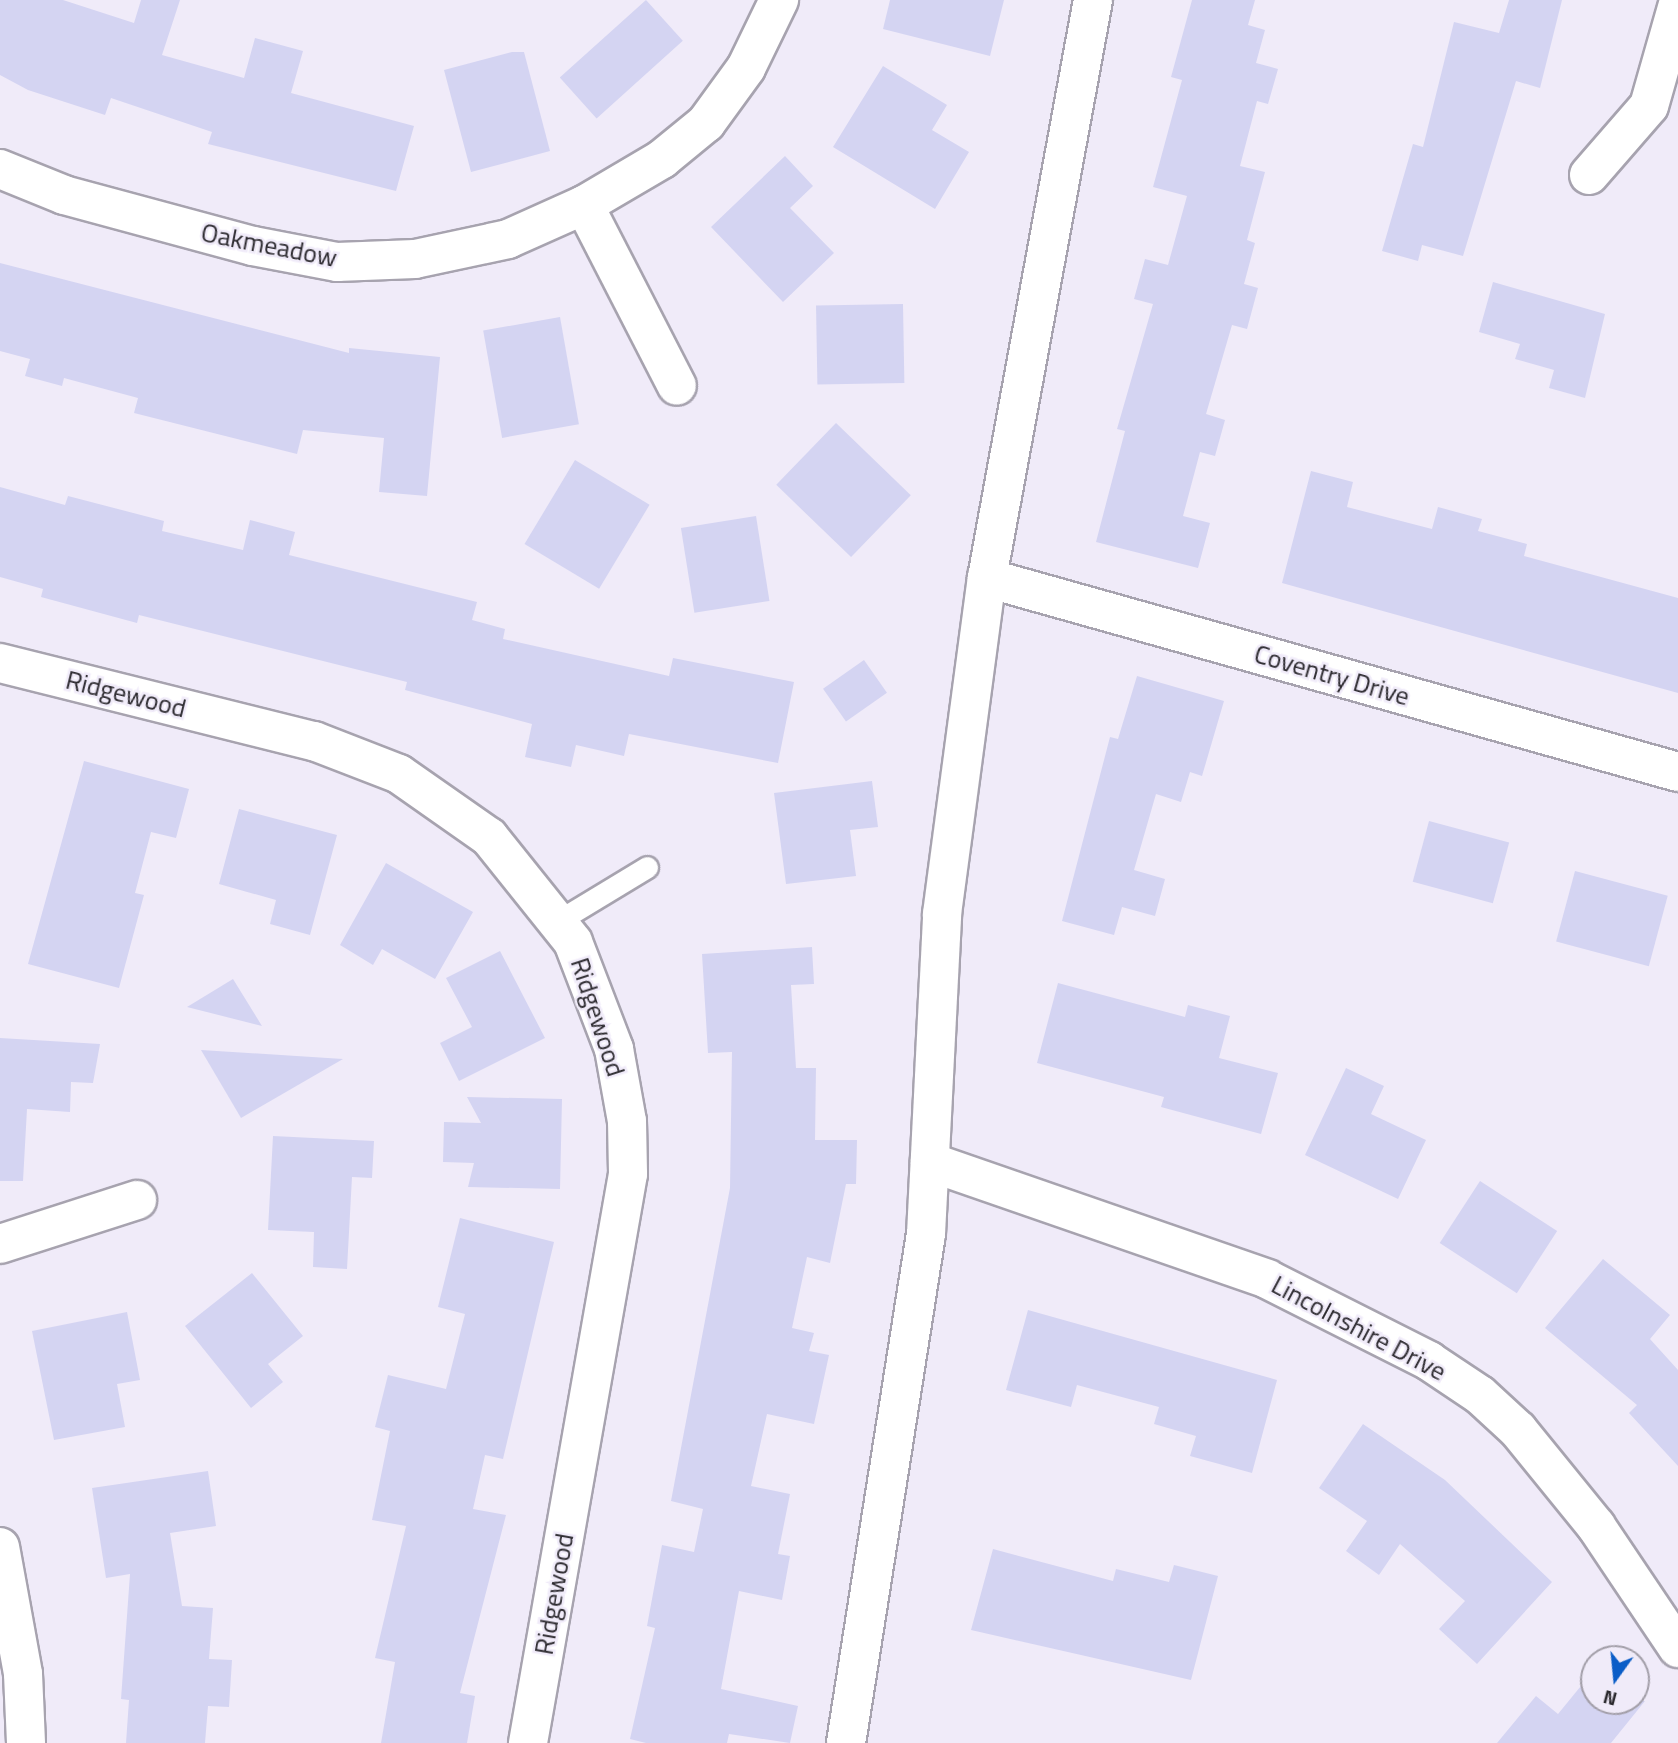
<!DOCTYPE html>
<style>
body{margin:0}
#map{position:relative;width:1678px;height:1743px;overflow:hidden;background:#f0ebf9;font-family:"Titillium Web",sans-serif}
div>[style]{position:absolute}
.building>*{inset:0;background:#d4d4f2;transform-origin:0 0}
.roads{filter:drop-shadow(2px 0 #a7a3af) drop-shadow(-2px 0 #a7a3af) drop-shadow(0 2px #a7a3af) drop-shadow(0 -2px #a7a3af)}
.service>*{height:21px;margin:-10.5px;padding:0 10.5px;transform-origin:10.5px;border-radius:10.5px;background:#fff}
.minor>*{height:38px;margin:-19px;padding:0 19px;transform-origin:19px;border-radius:19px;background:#fff}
.tertiary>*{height:38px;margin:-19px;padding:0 19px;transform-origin:19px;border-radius:19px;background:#fff}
span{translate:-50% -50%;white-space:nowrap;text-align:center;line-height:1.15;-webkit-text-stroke:5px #f0ebf9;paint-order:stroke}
.street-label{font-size:26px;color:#2c2a2f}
.north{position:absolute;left:1580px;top:1645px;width:70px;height:70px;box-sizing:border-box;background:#f0ebf9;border:2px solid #a29ea8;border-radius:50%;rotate:195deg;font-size:19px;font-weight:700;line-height:28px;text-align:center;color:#2c2a2f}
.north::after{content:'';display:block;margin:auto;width:24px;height:32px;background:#0a5dc7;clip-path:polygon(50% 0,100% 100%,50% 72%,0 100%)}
</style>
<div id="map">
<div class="building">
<i style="clip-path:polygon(0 0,63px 0,134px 23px,141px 0,180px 0,162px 55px,244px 78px,255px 38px,303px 51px,291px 93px,414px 126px,396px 191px,208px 144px,212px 132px,111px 98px,105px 115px,28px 90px,0 75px)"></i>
<i style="left:646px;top:0;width:55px;height:116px;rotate:48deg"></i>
<i style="clip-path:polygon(890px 0,1004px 0,990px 56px,883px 29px)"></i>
<i style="clip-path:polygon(1192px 0,1255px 0,1248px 25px,1265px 30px,1256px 63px,1278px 69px,1268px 104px,1257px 101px,1240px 166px,1265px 172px,1247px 240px,1255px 243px,1244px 284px,1258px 288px,1247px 329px,1232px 325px,1206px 414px,1225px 420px,1215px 456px,1200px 452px,1183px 516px,1210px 523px,1198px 568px,1096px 542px,1125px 431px,1117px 429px,1153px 304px,1134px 299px,1145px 259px,1168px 265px,1187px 196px,1153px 187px,1182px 80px,1171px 77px)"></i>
<i style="clip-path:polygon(1509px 0,1562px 0,1540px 88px,1516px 81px,1463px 256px,1422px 245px,1418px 261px,1382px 251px,1413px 144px,1423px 147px,1454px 22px,1499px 33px)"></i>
<i style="clip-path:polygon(512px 52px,524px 52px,550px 151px,471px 172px,444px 70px)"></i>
<i style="clip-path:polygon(883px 66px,947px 105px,932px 130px,969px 152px,935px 209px,833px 147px)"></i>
<i style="clip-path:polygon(785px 156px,813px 186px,790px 208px,834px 253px,783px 302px,711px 227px)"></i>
<i style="clip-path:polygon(0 263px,349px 353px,349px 348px,440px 357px,427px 496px,379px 492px,384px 438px,303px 430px,297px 454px,134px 413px,138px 398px,64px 378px,62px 386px,25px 376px,30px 359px,0 351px)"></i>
<i style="clip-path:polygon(1493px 282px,1605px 314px,1585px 398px,1549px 388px,1554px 370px,1515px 359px,1520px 344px,1479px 332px)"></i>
<i style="left:903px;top:304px;width:79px;height:87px;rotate:89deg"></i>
<i style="left:560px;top:317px;width:109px;height:78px;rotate:80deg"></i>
<i style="left:836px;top:423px;width:104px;height:86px;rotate:44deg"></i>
<i style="left:575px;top:460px;width:87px;height:98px;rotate:31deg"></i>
<i style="clip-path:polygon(1311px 471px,1353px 482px,1347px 507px,1432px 529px,1438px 507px,1482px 519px,1478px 531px,1527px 544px,1524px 556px,1678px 598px,1678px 693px,1282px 583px)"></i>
<i style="clip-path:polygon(0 487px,65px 505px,68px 496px,164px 521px,162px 531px,243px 550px,250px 520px,295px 532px,289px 555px,477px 602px,472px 620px,505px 629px,503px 639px,669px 676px,673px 658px,794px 682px,778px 763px,629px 734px,624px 756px,576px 745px,571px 767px,525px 757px,532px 724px,405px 690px,407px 682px,139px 615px,137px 623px,41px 597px,43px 589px,0 577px)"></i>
<i style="left:756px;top:516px;width:86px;height:76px;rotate:81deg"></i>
<i style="left:864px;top:660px;width:40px;height:50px;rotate:55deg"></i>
<i style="clip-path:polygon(1137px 676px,1224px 701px,1202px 776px,1190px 772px,1181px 802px,1156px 794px,1134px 870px,1165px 879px,1155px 916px,1122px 907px,1114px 935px,1062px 921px,1110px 737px,1118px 739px)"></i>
<i style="clip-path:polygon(84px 761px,189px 789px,176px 838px,151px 832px,135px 893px,144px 895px,119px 988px,28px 964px)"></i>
<i style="clip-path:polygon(872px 781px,878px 827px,850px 830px,856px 876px,786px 884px,774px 793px)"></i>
<i style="clip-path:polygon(239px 809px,337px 835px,310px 935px,270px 924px,276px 900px,219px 884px)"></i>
<i style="left:1429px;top:821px;width:83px;height:63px;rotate:15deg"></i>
<i style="clip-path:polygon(386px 863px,473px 912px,435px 979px,382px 949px,373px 965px,340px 945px)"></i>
<i style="left:1575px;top:871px;width:96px;height:73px;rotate:15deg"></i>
<i style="clip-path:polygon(812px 947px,814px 984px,791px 985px,796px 1068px,816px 1068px,815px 1140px,857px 1140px,856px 1184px,846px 1184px,830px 1263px,807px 1257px,792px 1328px,814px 1333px,809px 1351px,829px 1355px,814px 1424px,767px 1414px,751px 1486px,790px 1494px,778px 1554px,790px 1556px,782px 1600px,739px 1591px,721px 1689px,798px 1706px,790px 1743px,729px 1734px,727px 1743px,646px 1743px,630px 1739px,655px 1628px,647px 1626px,662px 1545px,694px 1552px,703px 1509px,671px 1501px,730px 1188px,732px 1052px,708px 1053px,702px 954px)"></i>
<i style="clip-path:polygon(500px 951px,545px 1038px,459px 1081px,440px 1043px,472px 1027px,446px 978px)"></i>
<i style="clip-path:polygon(233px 979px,262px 1026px,187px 1007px)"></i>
<i style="clip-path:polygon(1058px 983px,1185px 1017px,1188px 1005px,1230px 1016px,1219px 1058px,1278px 1073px,1261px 1134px,1161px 1107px,1164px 1097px,1037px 1063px)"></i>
<i style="clip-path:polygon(0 1038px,100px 1044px,93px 1083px,71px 1082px,70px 1112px,27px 1109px,23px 1181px,0 1181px)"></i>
<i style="clip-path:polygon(201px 1050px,343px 1059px,241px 1118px)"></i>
<i style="clip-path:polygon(1346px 1068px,1384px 1086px,1371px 1114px,1426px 1140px,1398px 1199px,1305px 1155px)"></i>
<i style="clip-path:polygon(467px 1097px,562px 1099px,560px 1189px,468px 1187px,474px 1163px,443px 1162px,444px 1122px,481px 1123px)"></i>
<i style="clip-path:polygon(273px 1136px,374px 1141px,372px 1178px,352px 1177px,347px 1269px,313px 1267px,314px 1232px,268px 1230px)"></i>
<i style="left:1480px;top:1181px;width:92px;height:74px;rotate:33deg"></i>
<i style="clip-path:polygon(460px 1218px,554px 1242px,503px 1459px,485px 1455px,473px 1509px,506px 1515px,460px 1693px,475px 1696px,467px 1743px,381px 1743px,395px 1662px,375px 1658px,406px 1526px,372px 1520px,390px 1431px,375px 1427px,388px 1375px,446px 1389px,465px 1314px,438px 1307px)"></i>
<i style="clip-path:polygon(1603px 1259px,1670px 1315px,1650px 1339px,1678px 1370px,1678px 1466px,1629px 1413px,1637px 1405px,1545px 1328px)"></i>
<i style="clip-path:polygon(252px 1273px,303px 1336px,268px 1364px,283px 1382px,251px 1408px,185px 1326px)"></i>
<i style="clip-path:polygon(1028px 1310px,1277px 1380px,1252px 1473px,1190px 1456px,1196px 1436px,1154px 1424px,1159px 1407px,1077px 1385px,1071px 1407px,1006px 1390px)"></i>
<i style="clip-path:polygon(127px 1312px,140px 1380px,117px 1384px,125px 1427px,54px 1440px,32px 1331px)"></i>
<i style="clip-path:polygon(1363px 1424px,1445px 1480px,1552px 1582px,1477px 1664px,1439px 1629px,1465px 1601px,1400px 1544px,1379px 1575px,1346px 1551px,1367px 1521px,1319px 1488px)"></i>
<i style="clip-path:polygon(208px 1471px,216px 1526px,170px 1533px,182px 1606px,213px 1608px,209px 1659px,232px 1660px,229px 1707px,208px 1706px,205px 1743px,126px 1743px,129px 1700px,121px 1699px,130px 1574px,106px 1578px,92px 1488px)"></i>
<i style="clip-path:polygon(993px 1549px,1113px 1581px,1116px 1569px,1169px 1582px,1174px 1565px,1218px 1576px,1191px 1680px,971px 1630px)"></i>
<i style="clip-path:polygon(1594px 1670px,1594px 1701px,1645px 1701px,1611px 1743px,1497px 1743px,1536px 1696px,1558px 1714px)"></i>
</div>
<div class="roads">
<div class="service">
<i style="left:558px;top:921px;width:104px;rotate:-31.2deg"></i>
</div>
<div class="minor">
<i style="left:0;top:169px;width:69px;rotate:22.1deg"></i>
<i style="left:64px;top:195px;width:196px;rotate:15.1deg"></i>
<i style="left:253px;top:246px;width:86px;rotate:10.8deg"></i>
<i style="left:337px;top:262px;width:78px;rotate:-2.2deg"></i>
<i style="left:415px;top:259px;width:95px;rotate:-12.1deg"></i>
<i style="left:508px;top:239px;width:83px;rotate:-24.1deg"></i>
<i style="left:584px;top:205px;width:91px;rotate:-30.5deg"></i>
<i style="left:662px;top:159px;width:57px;rotate:-39.3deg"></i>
<i style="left:706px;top:123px;width:68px;rotate:-54deg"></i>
<i style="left:746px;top:68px;width:76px;rotate:-64.1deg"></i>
<i style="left:1589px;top:175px;width:91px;rotate:-49deg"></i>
<i style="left:1649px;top:106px;width:106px;rotate:-74.1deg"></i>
<i style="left:584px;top:205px;width:203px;rotate:62.8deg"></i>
<i style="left:987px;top:578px;width:718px;rotate:15.68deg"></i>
<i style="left:0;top:663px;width:324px;rotate:14deg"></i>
<i style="left:314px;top:741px;width:91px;rotate:21.2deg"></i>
<i style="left:399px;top:774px;width:110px;rotate:35deg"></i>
<i style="left:489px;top:837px;width:134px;rotate:51.3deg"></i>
<i style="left:573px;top:942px;width:115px;rotate:69deg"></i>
<i style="left:614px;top:1049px;width:73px;rotate:79.8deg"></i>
<i style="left:627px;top:1121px;width:53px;rotate:88.9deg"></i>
<i style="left:628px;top:1174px;width:578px;rotate:99.97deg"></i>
<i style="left:930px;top:1162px;width:357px;rotate:19.1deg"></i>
<i style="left:1267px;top:1279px;width:182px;rotate:26.8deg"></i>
<i style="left:1429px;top:1361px;width:61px;rotate:33.7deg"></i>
<i style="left:1480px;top:1395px;width:52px;rotate:42.6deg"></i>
<i style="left:1518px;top:1430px;width:124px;rotate:50.9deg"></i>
<i style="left:1596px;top:1526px;width:147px;rotate:56.1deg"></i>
<i style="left:0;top:1244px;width:144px;rotate:-17.8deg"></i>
<i style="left:0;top:1547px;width:129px;rotate:79.7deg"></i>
<i style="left:23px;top:1674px;width:69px;rotate:87.5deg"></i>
</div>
<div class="tertiary">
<i style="left:846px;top:1743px;width:515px;rotate:-81.07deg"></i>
<i style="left:926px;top:1234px;width:320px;rotate:-87.1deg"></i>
<i style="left:942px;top:914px;width:339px;rotate:-82.4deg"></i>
<i style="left:987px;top:578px;width:588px;rotate:-79.61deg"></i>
</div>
</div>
<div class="street-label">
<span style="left:269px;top:245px;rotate:11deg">Oakmeadow</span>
<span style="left:1332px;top:675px;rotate:16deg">Coventry Drive</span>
<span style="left:126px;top:694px;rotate:14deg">Ridgewood</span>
<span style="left:598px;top:1017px;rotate:72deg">Ridgewood</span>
<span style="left:1359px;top:1328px;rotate:28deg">Lincolnshire Drive</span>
<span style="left:554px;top:1594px;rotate:-80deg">Ridgewood</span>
</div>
<div class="north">N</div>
</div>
